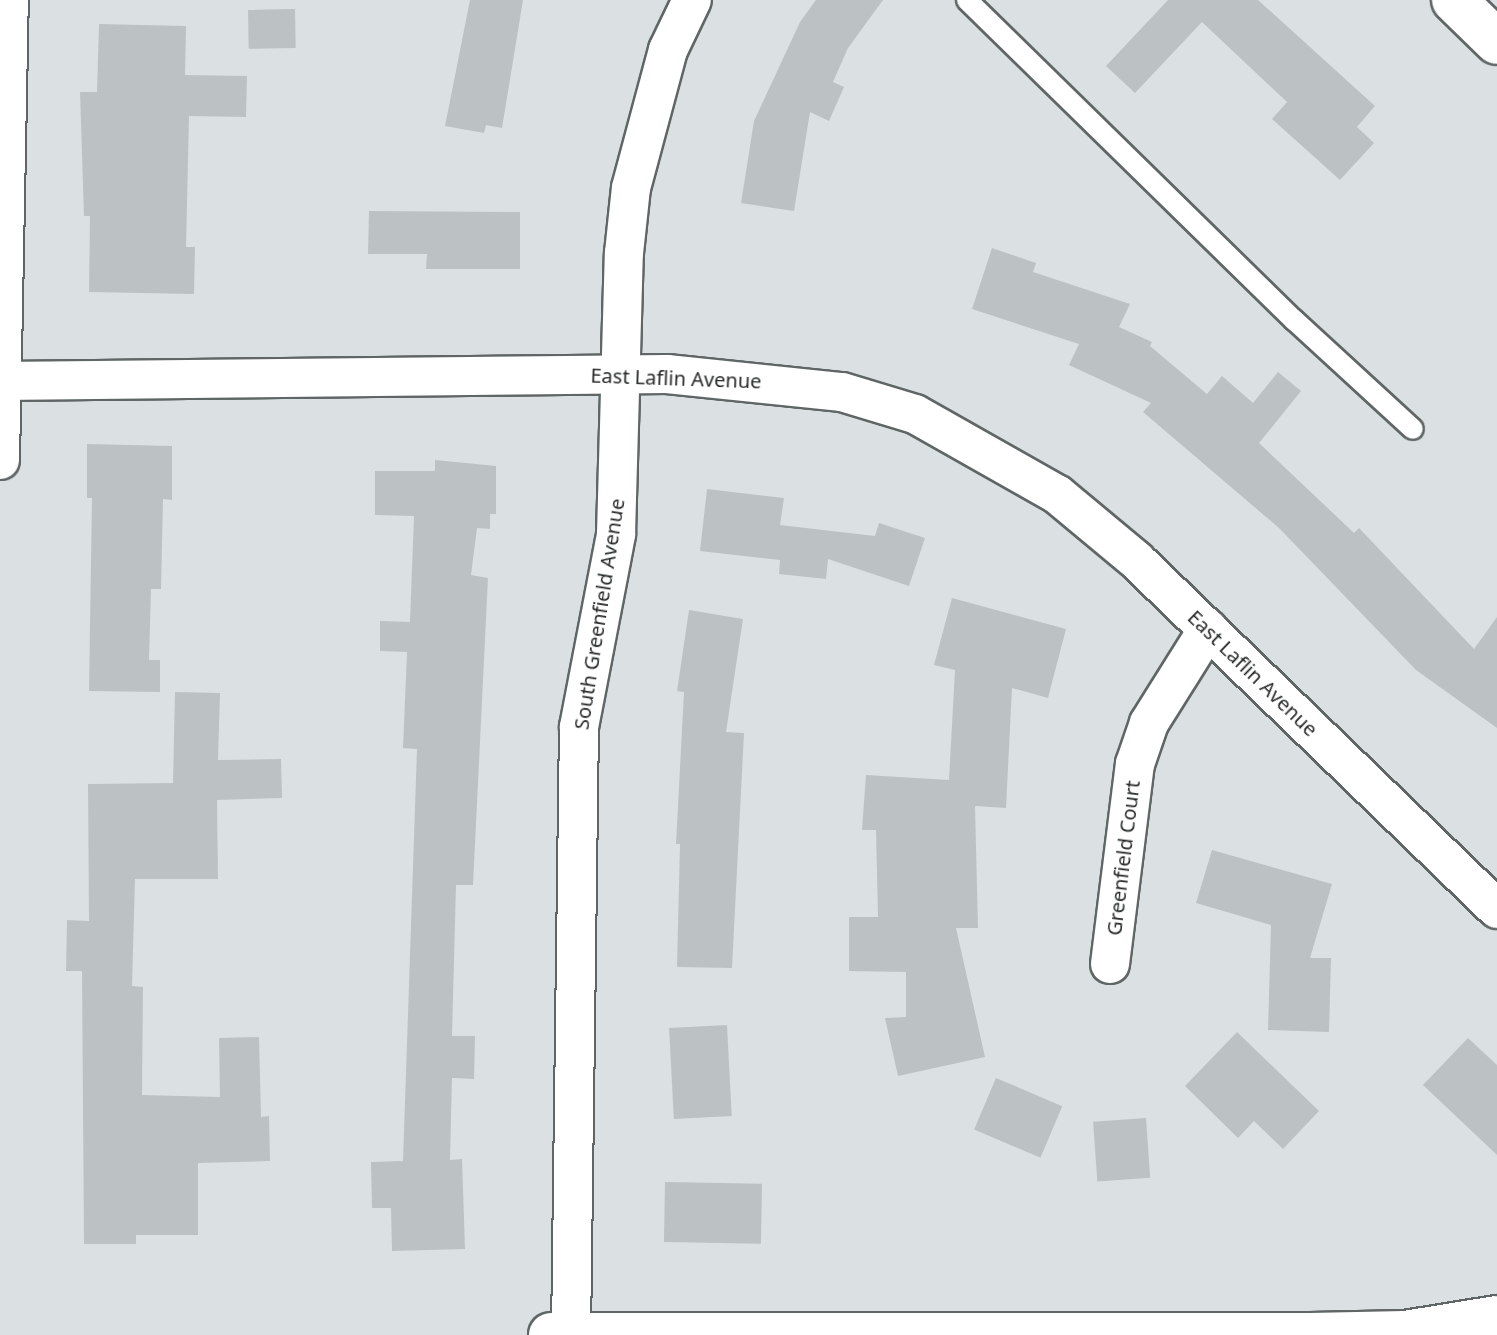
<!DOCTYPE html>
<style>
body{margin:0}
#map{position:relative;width:1497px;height:1335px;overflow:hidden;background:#dbe1e2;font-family:"Noto Sans",sans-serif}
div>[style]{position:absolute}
.building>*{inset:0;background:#bcc2c3;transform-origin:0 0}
.roads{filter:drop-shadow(2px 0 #606666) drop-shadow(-2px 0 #606666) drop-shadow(0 2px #606666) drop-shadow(0 -2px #606666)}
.service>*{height:20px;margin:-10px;padding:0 10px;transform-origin:10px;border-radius:10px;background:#fff}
.minor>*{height:38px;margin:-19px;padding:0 19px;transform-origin:19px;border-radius:19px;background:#fff}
.tertiary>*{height:44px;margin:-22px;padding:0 22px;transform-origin:22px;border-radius:22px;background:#fff}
.secondary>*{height:44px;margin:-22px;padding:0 22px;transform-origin:22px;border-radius:22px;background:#fff}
span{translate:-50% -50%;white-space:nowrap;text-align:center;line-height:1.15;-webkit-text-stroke:6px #fff;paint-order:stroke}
.street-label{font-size:20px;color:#272a2a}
</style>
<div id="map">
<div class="building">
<i style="clip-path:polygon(470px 0,523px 0,502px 128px,486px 125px,484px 133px,445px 126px)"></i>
<i style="clip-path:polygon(816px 0,883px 0,848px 48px,833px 82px,844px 87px,829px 121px,810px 112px,794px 211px,741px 203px,754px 121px,800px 22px)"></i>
<i style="clip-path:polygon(1168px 0,1258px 0,1375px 106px,1357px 127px,1374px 143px,1340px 180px,1272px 119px,1287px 102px,1202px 22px,1135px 93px,1106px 66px)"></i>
<i style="left:295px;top:9px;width:39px;height:47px;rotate:89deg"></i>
<i style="clip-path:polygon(99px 24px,186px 26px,185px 75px,247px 76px,246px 117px,189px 116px,186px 247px,195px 247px,194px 294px,89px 292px,90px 216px,84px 216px,80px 92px,97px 92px)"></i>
<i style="clip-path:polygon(369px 211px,520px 212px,520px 269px,426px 269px,427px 254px,368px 254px)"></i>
<i style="clip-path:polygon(992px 248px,1036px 263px,1033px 272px,1130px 304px,1119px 327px,1152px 342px,1150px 346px,1207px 394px,1222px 376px,1253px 403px,1278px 372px,1301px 391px,1259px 443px,1354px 533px,1359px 528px,1474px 649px,1497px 617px,1497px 728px,1416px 670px,1279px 528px,1143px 412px,1151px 403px,1069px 365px,1079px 344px,972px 309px)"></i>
<i style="clip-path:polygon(87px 444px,172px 446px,172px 500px,163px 499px,161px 589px,151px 589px,149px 660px,160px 660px,160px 692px,89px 691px,92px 498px,87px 498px)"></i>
<i style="clip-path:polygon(435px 460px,496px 466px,496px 514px,490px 514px,490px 529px,477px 528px,471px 575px,488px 578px,473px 885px,456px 885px,452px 1036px,475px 1036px,474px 1079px,452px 1078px,450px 1160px,462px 1159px,465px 1249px,392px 1251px,391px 1208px,372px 1208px,371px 1162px,403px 1161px,417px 749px,403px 748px,407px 652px,380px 651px,380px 621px,410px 622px,414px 516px,375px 515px,375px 471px,435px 471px)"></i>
<i style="clip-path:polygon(707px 489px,784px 498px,780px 525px,875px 536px,879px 523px,925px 538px,909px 586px,828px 559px,826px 579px,779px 574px,780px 560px,700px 551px)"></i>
<i style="clip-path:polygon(952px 598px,1066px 629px,1048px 698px,1012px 688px,1006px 808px,975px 806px,978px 928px,956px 928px,985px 1057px,898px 1076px,885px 1018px,906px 1017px,906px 972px,849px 971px,849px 917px,878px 917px,876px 830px,862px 830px,866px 775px,949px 780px,955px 670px,934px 665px)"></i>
<i style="clip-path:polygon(689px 610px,743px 619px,726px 732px,744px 733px,732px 968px,677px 967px,680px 844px,676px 844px,684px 692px,677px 691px)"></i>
<i style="clip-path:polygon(175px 692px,220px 693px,218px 760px,281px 759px,282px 798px,217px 800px,218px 879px,135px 879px,132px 986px,143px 987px,142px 1095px,220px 1097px,219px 1038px,259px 1037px,261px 1117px,269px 1116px,270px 1161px,198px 1163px,198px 1235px,136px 1235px,136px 1244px,84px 1244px,82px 971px,66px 971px,67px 920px,89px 921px,88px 784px,173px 783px)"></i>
<i style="clip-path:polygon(1212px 850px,1332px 884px,1310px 958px,1331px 958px,1329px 1032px,1268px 1030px,1271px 925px,1196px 903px)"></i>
<i style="left:727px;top:1025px;width:91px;height:58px;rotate:87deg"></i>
<i style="clip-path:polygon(1237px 1032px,1319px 1111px,1283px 1149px,1254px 1121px,1238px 1138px,1185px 1086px)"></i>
<i style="clip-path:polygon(1468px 1038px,1497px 1065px,1497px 1155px,1423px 1085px)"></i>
<i style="left:996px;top:1078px;width:72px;height:56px;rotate:23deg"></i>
<i style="left:1146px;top:1118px;width:60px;height:53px;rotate:86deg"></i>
<i style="left:665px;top:1182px;width:97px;height:60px;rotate:1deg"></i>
</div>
<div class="roads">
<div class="service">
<i style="left:967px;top:0;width:458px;rotate:44.4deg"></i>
<i style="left:1294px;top:320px;width:161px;rotate:42.5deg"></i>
</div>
<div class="minor">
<i style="left:1px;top:381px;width:666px;rotate:-0.6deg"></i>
<i style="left:667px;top:374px;width:176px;rotate:5.9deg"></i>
<i style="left:842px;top:392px;width:76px;rotate:16.8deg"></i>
<i style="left:915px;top:414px;width:164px;rotate:29.5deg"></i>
<i style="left:1058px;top:495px;width:102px;rotate:39.8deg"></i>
<i style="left:1136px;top:560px;width:502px;rotate:44.03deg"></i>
<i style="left:0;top:460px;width:460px;rotate:-88.9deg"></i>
<i style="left:1110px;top:964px;width:202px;rotate:-82.9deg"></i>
<i style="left:1135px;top:764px;width:43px;rotate:-71.1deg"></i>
<i style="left:1149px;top:723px;width:111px;rotate:-57.9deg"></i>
<i style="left:571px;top:1335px;width:608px;rotate:-89.25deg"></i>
<i style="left:579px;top:727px;width:197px;rotate:-79.1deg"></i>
<i style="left:616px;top:534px;width:281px;rotate:-88.4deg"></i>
<i style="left:624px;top:253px;width:65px;rotate:-83.9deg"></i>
<i style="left:631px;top:188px;width:143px;rotate:-75deg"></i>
<i style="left:668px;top:50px;width:55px;rotate:-64.4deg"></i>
</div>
<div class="tertiary">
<i style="left:551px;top:1335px;width:759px"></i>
<i style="left:1310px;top:1335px;width:95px;rotate:-1.2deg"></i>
<i style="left:1405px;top:1333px;width:93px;rotate:-9.3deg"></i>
</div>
<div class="secondary">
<i style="left:1454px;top:0;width:60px;rotate:44.3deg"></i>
</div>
</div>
<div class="street-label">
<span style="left:676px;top:378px;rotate:2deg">East Laflin Avenue</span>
<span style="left:599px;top:614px;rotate:-81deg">South Greenfield Avenue</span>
<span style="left:1253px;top:673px;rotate:44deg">East Laflin Avenue</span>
<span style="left:1123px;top:858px;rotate:-83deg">Greenfield Court</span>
</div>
</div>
